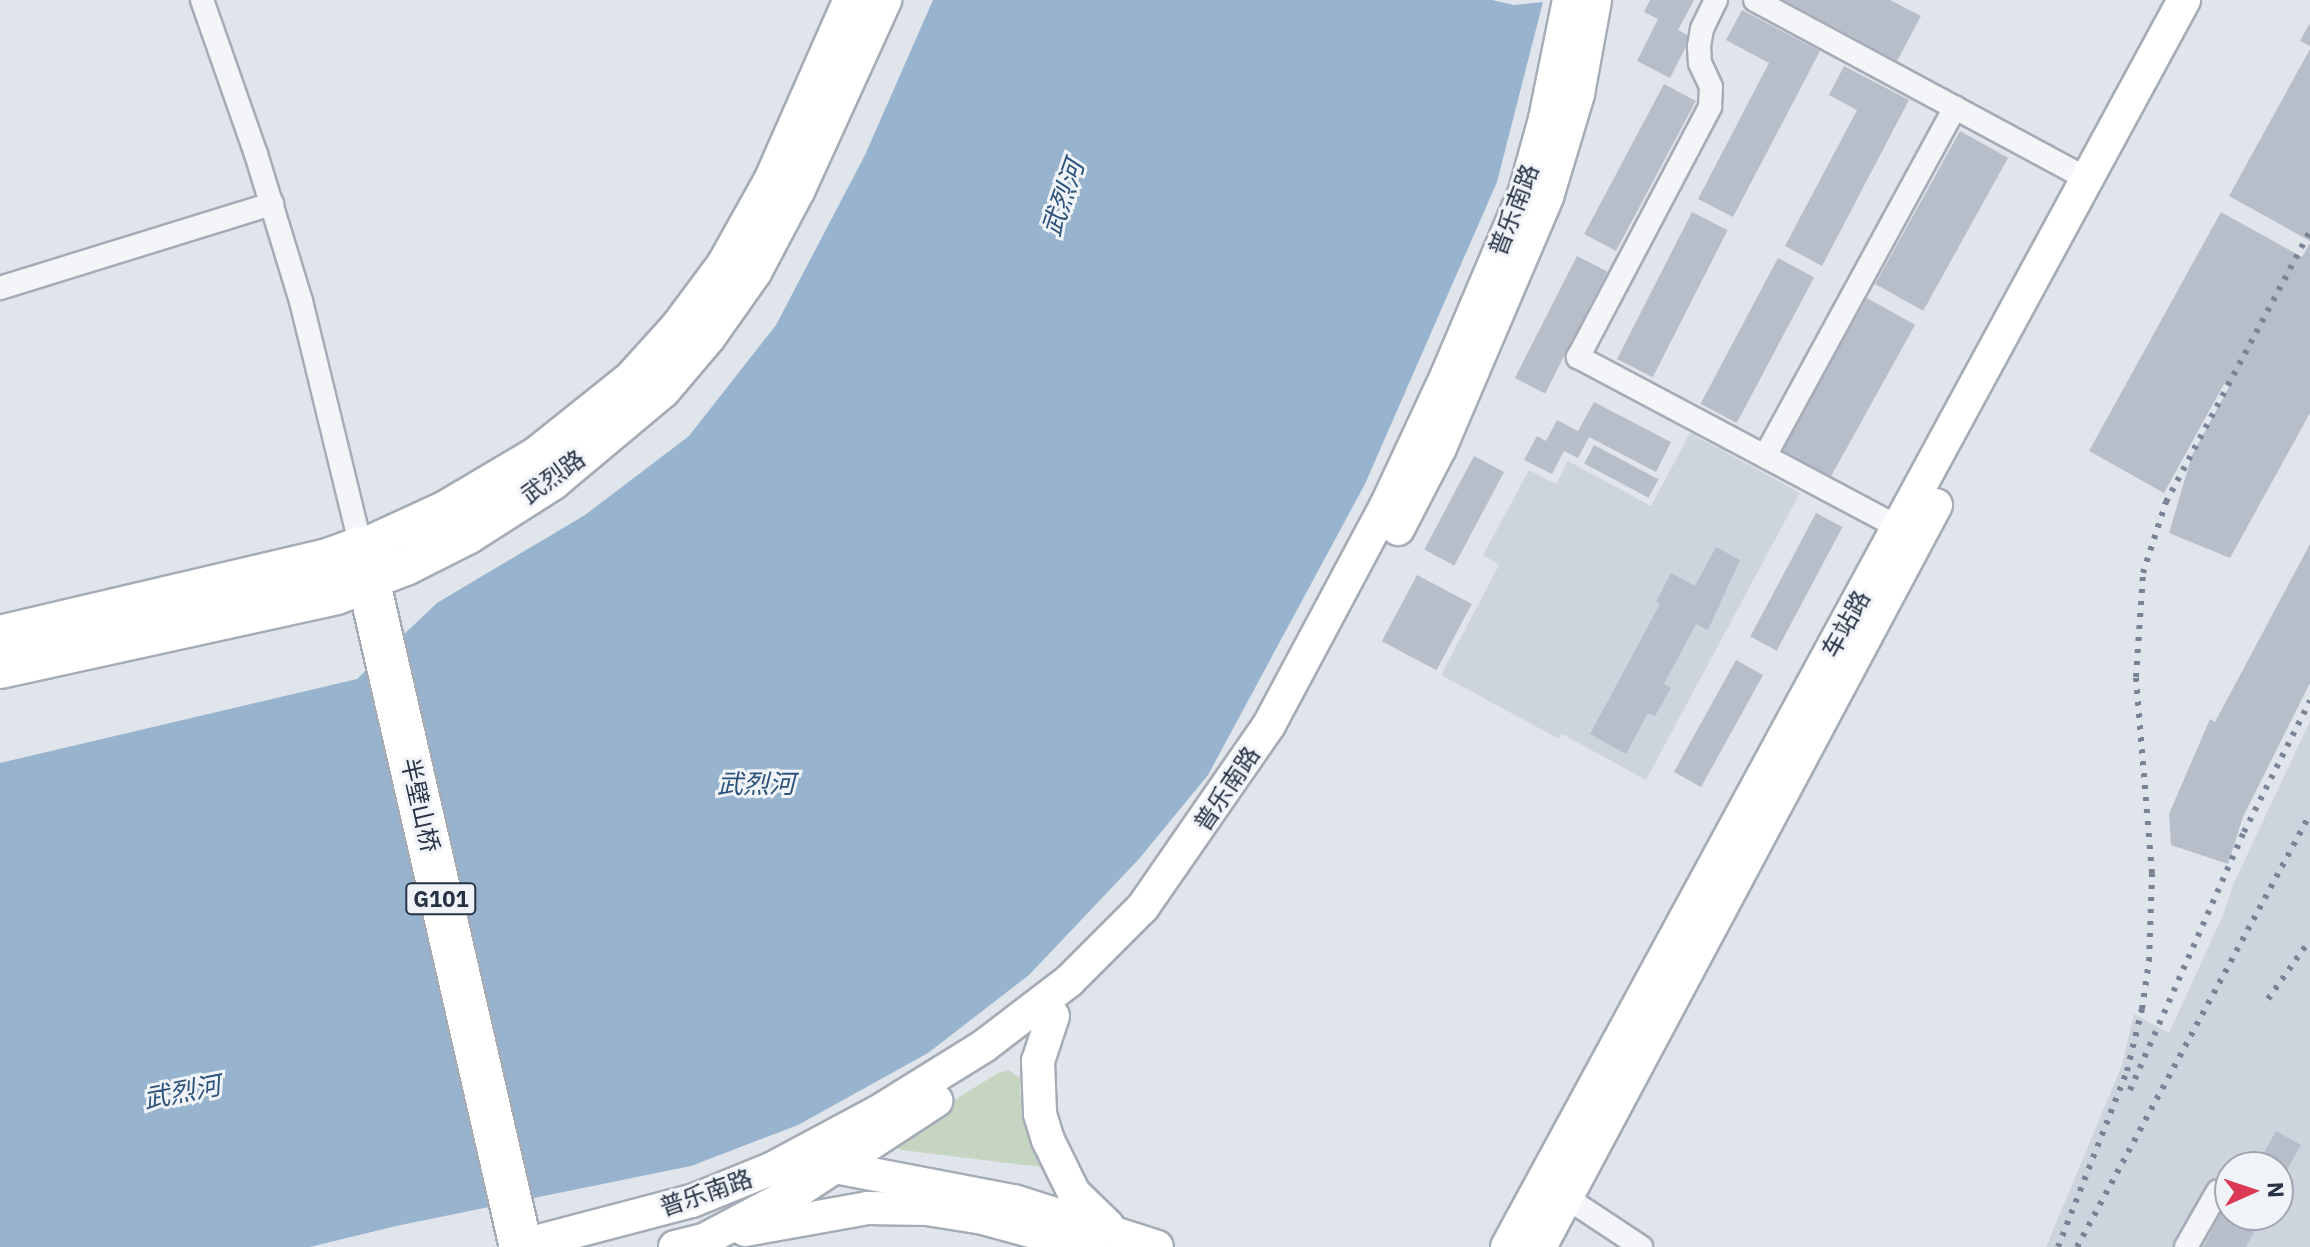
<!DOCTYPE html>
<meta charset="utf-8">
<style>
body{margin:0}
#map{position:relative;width:2310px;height:1247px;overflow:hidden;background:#e0e5eb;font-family:"IBM Plex Sans","Noto Sans SC",sans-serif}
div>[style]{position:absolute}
.built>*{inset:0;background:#ced4dd}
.green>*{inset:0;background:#c6d5c1}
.water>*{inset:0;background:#98b3ce}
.building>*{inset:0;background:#b7bec9;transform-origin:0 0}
.roads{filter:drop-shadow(2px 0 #a5acb6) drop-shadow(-2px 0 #a5acb6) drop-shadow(0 2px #a5acb6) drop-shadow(0 -2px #a5acb6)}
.street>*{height:22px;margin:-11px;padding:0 11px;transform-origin:11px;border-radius:11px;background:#f4f5f8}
.secondary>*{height:32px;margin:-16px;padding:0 16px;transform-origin:16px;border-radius:16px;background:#fff}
.primary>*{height:36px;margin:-18px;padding:0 18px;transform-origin:18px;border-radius:18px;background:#fff}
.highway>*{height:42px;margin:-21px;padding:0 21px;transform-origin:21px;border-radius:21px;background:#fff}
.rail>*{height:6px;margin-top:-3px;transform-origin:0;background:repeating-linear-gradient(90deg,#788496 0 4px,transparent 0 12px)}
span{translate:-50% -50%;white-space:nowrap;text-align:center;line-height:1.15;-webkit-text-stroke:6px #f0f4f8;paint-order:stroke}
.shield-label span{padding:2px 6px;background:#f0f4f8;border:2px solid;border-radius:6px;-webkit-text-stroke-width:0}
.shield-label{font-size:22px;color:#273244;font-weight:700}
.street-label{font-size:24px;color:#273244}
.water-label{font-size:26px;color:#2d527c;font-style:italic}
.north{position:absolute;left:2214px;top:1151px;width:80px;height:80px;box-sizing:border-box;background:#f0f4f8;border:2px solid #a0a6b0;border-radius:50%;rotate:87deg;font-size:22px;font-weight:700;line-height:32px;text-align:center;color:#273244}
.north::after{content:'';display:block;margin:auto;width:28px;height:36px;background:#dc3954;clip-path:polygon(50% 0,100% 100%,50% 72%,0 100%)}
</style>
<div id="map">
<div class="built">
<i style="clip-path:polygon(1690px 433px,1800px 493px,1646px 780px,1562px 734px,1559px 739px,1441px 675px,1499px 565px,1483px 555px,1529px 470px,1556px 484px,1568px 461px,1651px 506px)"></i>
<i style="clip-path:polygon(evenodd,2310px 721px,2310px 1247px,2046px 1247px,2122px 1065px,2134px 1014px,2169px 1033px,2223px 915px,2233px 885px,2310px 721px,2230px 1167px,2278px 1167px,2278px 1215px,2230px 1215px,2230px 1167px)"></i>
</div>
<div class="green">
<i style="clip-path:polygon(1009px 1070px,1020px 1078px,1021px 1109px,1044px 1161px,1040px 1167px,902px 1150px,893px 1146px,896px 1136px,998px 1073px)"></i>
</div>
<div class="water">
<i style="clip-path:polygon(933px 0,1492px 0,1514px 5px,1543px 2px,1497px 182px,1365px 484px,1208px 775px,1139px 859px,1029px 975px,928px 1053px,798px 1125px,691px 1166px,396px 1226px,310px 1247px,0 1247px,0 763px,357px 679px,437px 603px,585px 515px,689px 436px,776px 325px,865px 155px)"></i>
</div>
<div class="building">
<i style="clip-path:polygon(1650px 0,1694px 0,1678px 30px,1691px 37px,1670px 78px,1637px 61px,1658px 19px,1644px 12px)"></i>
<i style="clip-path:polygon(1784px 0,1890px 0,1921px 16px,1897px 61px)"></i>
<i style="clip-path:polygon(1742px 10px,1820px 51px,1733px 217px,1698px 199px,1769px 63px,1726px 40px)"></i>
<i style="clip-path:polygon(2310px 23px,2310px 46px,2300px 41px)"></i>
<i style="clip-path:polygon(2310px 49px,2310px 241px,2229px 196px)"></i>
<i style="clip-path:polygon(1844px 66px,1909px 100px,1822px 266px,1785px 246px,1857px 110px,1829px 95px)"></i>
<i style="left:1664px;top:84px;width:36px;height:170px;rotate:28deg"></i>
<i style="left:1960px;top:131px;width:55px;height:175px;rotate:29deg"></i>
<i style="left:1692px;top:212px;width:40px;height:165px;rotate:27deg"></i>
<i style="clip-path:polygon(2221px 212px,2302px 257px,2310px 243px,2310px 413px,2230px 558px,2169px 533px,2192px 455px,2229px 387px,2224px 384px,2164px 493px,2089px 451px)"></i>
<i style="left:1577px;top:256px;width:34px;height:137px;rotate:27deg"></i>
<i style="left:1778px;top:258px;width:41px;height:165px;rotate:28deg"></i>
<i style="left:1867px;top:298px;width:55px;height:175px;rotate:29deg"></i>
<i style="clip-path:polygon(1594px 402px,1671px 442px,1656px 472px,1589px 437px,1578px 458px,1564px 451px,1552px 474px,1524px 460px,1537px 436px,1546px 441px,1557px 420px,1578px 431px)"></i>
<i style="left:1594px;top:445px;width:73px;height:21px;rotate:28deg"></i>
<i style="left:1474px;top:456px;width:34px;height:106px;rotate:28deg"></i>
<i style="left:1816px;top:513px;width:30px;height:140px;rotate:28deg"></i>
<i style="clip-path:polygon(2310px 544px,2310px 683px,2243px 817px,2228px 864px,2171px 845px,2169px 814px,2210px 719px,2215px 722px)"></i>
<i style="clip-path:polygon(1716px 547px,1740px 560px,1708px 630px,1696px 624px,1664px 684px,1671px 688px,1655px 716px,1648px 713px,1626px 754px,1590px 734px,1660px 604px,1656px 602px,1671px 573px,1695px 586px)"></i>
<i style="left:1417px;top:575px;width:62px;height:75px;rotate:28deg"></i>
<i style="left:1736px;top:660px;width:31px;height:128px;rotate:29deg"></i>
<i style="clip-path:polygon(2276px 1131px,2301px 1145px,2278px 1186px,2278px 1167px,2256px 1167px)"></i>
<i style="clip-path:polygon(2224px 1207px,2230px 1210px,2230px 1215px,2240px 1215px,2258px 1224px,2246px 1247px,2203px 1247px)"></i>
</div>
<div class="roads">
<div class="street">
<i style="left:202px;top:0;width:163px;rotate:70.7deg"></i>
<i style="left:256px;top:154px;width:154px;rotate:73deg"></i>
<i style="left:301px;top:301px;width:254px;rotate:76.3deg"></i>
<i style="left:1716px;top:0;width:32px;rotate:116deg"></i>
<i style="left:1702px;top:29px;width:17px;rotate:100deg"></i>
<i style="left:1699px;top:46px;width:17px;rotate:87deg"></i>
<i style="left:1700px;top:63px;width:26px;rotate:65deg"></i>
<i style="left:1711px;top:87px;width:20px;rotate:93deg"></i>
<i style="left:1710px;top:107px;width:283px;rotate:117.8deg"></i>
<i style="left:1578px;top:357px;width:364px;rotate:28deg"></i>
<i style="left:1755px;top:0;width:378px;rotate:28.3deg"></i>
<i style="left:0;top:288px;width:285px;rotate:-17.2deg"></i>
<i style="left:1765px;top:456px;width:397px;rotate:-61.4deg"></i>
<i style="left:1567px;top:1198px;width:89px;rotate:33.5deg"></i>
<i style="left:2186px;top:1247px;width:64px;rotate:-60.3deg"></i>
</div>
<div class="secondary">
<i style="left:1398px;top:529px;width:91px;rotate:-62.6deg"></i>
<i style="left:1440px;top:448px;width:273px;rotate:-66.9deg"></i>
<i style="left:1547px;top:197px;width:108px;rotate:-73.2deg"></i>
<i style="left:1578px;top:94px;width:96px;rotate:-79.7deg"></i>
<i style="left:1053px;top:1016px;width:47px;rotate:108.4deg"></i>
<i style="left:1038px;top:1061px;width:53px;rotate:87.8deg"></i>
<i style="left:1040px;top:1114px;width:27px;rotate:73deg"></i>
<i style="left:1048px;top:1140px;width:59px;rotate:63.9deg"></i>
<i style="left:1074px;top:1193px;width:47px;rotate:44.1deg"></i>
<i style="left:835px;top:1167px;width:182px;rotate:10.8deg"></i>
<i style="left:1014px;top:1201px;width:150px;rotate:17.8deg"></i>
<i style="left:745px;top:1230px;width:125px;rotate:-10.1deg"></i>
<i style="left:868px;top:1208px;width:59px;rotate:1deg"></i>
<i style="left:927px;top:1209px;width:57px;rotate:9.1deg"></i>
<i style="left:983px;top:1218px;width:109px;rotate:15.4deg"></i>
<i style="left:520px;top:1246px;width:178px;rotate:-14.7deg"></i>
<i style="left:692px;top:1201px;width:85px;rotate:-22.1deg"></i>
<i style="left:771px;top:1169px;width:119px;rotate:-28.1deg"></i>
<i style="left:876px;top:1113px;width:127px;rotate:-31.8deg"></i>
<i style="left:984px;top:1046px;width:107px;rotate:-37.4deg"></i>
<i style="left:1069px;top:981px;width:105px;rotate:-45deg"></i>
<i style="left:1143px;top:907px;width:221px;rotate:-55.3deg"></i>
<i style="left:1269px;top:725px;width:248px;rotate:-61.9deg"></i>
<i style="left:1386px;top:506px;width:145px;rotate:-65deg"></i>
<i style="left:1447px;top:375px;width:200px;rotate:-67deg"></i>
<i style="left:1525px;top:191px;width:75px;rotate:-74.5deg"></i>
<i style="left:1545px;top:119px;width:121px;rotate:-78.6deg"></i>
<i style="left:675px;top:1247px;width:32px;rotate:-14deg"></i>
<i style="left:706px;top:1239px;width:111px;rotate:-28deg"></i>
<i style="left:804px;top:1187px;width:158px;rotate:-33.1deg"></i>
<i style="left:1507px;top:1247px;width:1419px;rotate:-61.5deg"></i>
<i style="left:1540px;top:1247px;width:841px;rotate:-61.91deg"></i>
</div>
<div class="primary">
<i style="left:361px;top:548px;width:94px;rotate:-24.6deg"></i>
<i style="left:446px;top:509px;width:106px;rotate:-30.7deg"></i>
<i style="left:537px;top:455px;width:120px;rotate:-38.6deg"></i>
<i style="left:631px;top:380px;width:72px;rotate:-47.8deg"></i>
<i style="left:679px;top:327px;width:77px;rotate:-53.4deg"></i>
<i style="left:725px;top:265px;width:96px;rotate:-60.8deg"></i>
<i style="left:772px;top:181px;width:198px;rotate:-66.2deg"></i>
<i style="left:369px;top:581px;width:40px;rotate:-21deg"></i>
<i style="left:406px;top:567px;width:71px;rotate:-26.9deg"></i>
<i style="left:469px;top:535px;width:98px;rotate:-32.6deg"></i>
<i style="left:552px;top:482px;width:143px;rotate:-39.9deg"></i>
<i style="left:662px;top:390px;width:70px;rotate:-49.7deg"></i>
<i style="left:707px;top:337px;width:80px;rotate:-54.7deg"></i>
<i style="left:753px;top:272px;width:94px;rotate:-62.1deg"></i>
<i style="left:797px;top:189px;width:208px;rotate:-65.5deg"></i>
</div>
<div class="highway">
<i style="left:0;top:637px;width:337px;rotate:-13.2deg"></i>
<i style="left:328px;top:560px;width:35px;rotate:-20deg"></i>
<i style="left:361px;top:548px;width:717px;rotate:77.11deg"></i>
<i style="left:0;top:667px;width:344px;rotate:-12.4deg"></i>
<i style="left:336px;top:593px;width:35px;rotate:-20deg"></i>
</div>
</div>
<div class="rail">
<i style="left:2268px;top:999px;width:72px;rotate:-54.6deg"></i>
<i style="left:2130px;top:1090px;width:282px;rotate:-66.2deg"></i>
<i style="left:2244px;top:832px;width:147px;rotate:-63.3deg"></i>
<i style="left:2058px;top:1247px;width:189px;rotate:-68.6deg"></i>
<i style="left:2127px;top:1071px;width:64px;rotate:-76.4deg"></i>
<i style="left:2142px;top:1009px;width:49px;rotate:-81.7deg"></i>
<i style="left:2149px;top:961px;width:88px;rotate:-88deg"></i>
<i style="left:2152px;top:873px;width:197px;rotate:-94.7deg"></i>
<i style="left:2136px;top:677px;width:104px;rotate:-86.1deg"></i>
<i style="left:2143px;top:573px;width:75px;rotate:-72.1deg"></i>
<i style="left:2166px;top:502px;width:307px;rotate:-62deg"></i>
<i style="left:2077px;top:1247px;width:492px;rotate:-61.7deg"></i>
</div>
<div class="shield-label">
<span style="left:441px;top:899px">G101</span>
</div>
<div class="street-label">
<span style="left:1514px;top:210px;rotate:-69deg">普乐南路</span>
<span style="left:553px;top:477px;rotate:-36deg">武烈路</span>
<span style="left:1846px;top:624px;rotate:-61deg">车站路</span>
<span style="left:1227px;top:789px;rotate:-56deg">普乐南路</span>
<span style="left:420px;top:805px;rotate:77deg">半壁山桥</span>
<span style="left:706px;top:1193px;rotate:-19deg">普乐南路</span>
</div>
<div class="water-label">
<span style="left:1063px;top:198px;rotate:-71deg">武烈河</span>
<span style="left:756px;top:784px">武烈河</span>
<span style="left:182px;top:1092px;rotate:-11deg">武烈河</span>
</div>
<div class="north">N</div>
</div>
